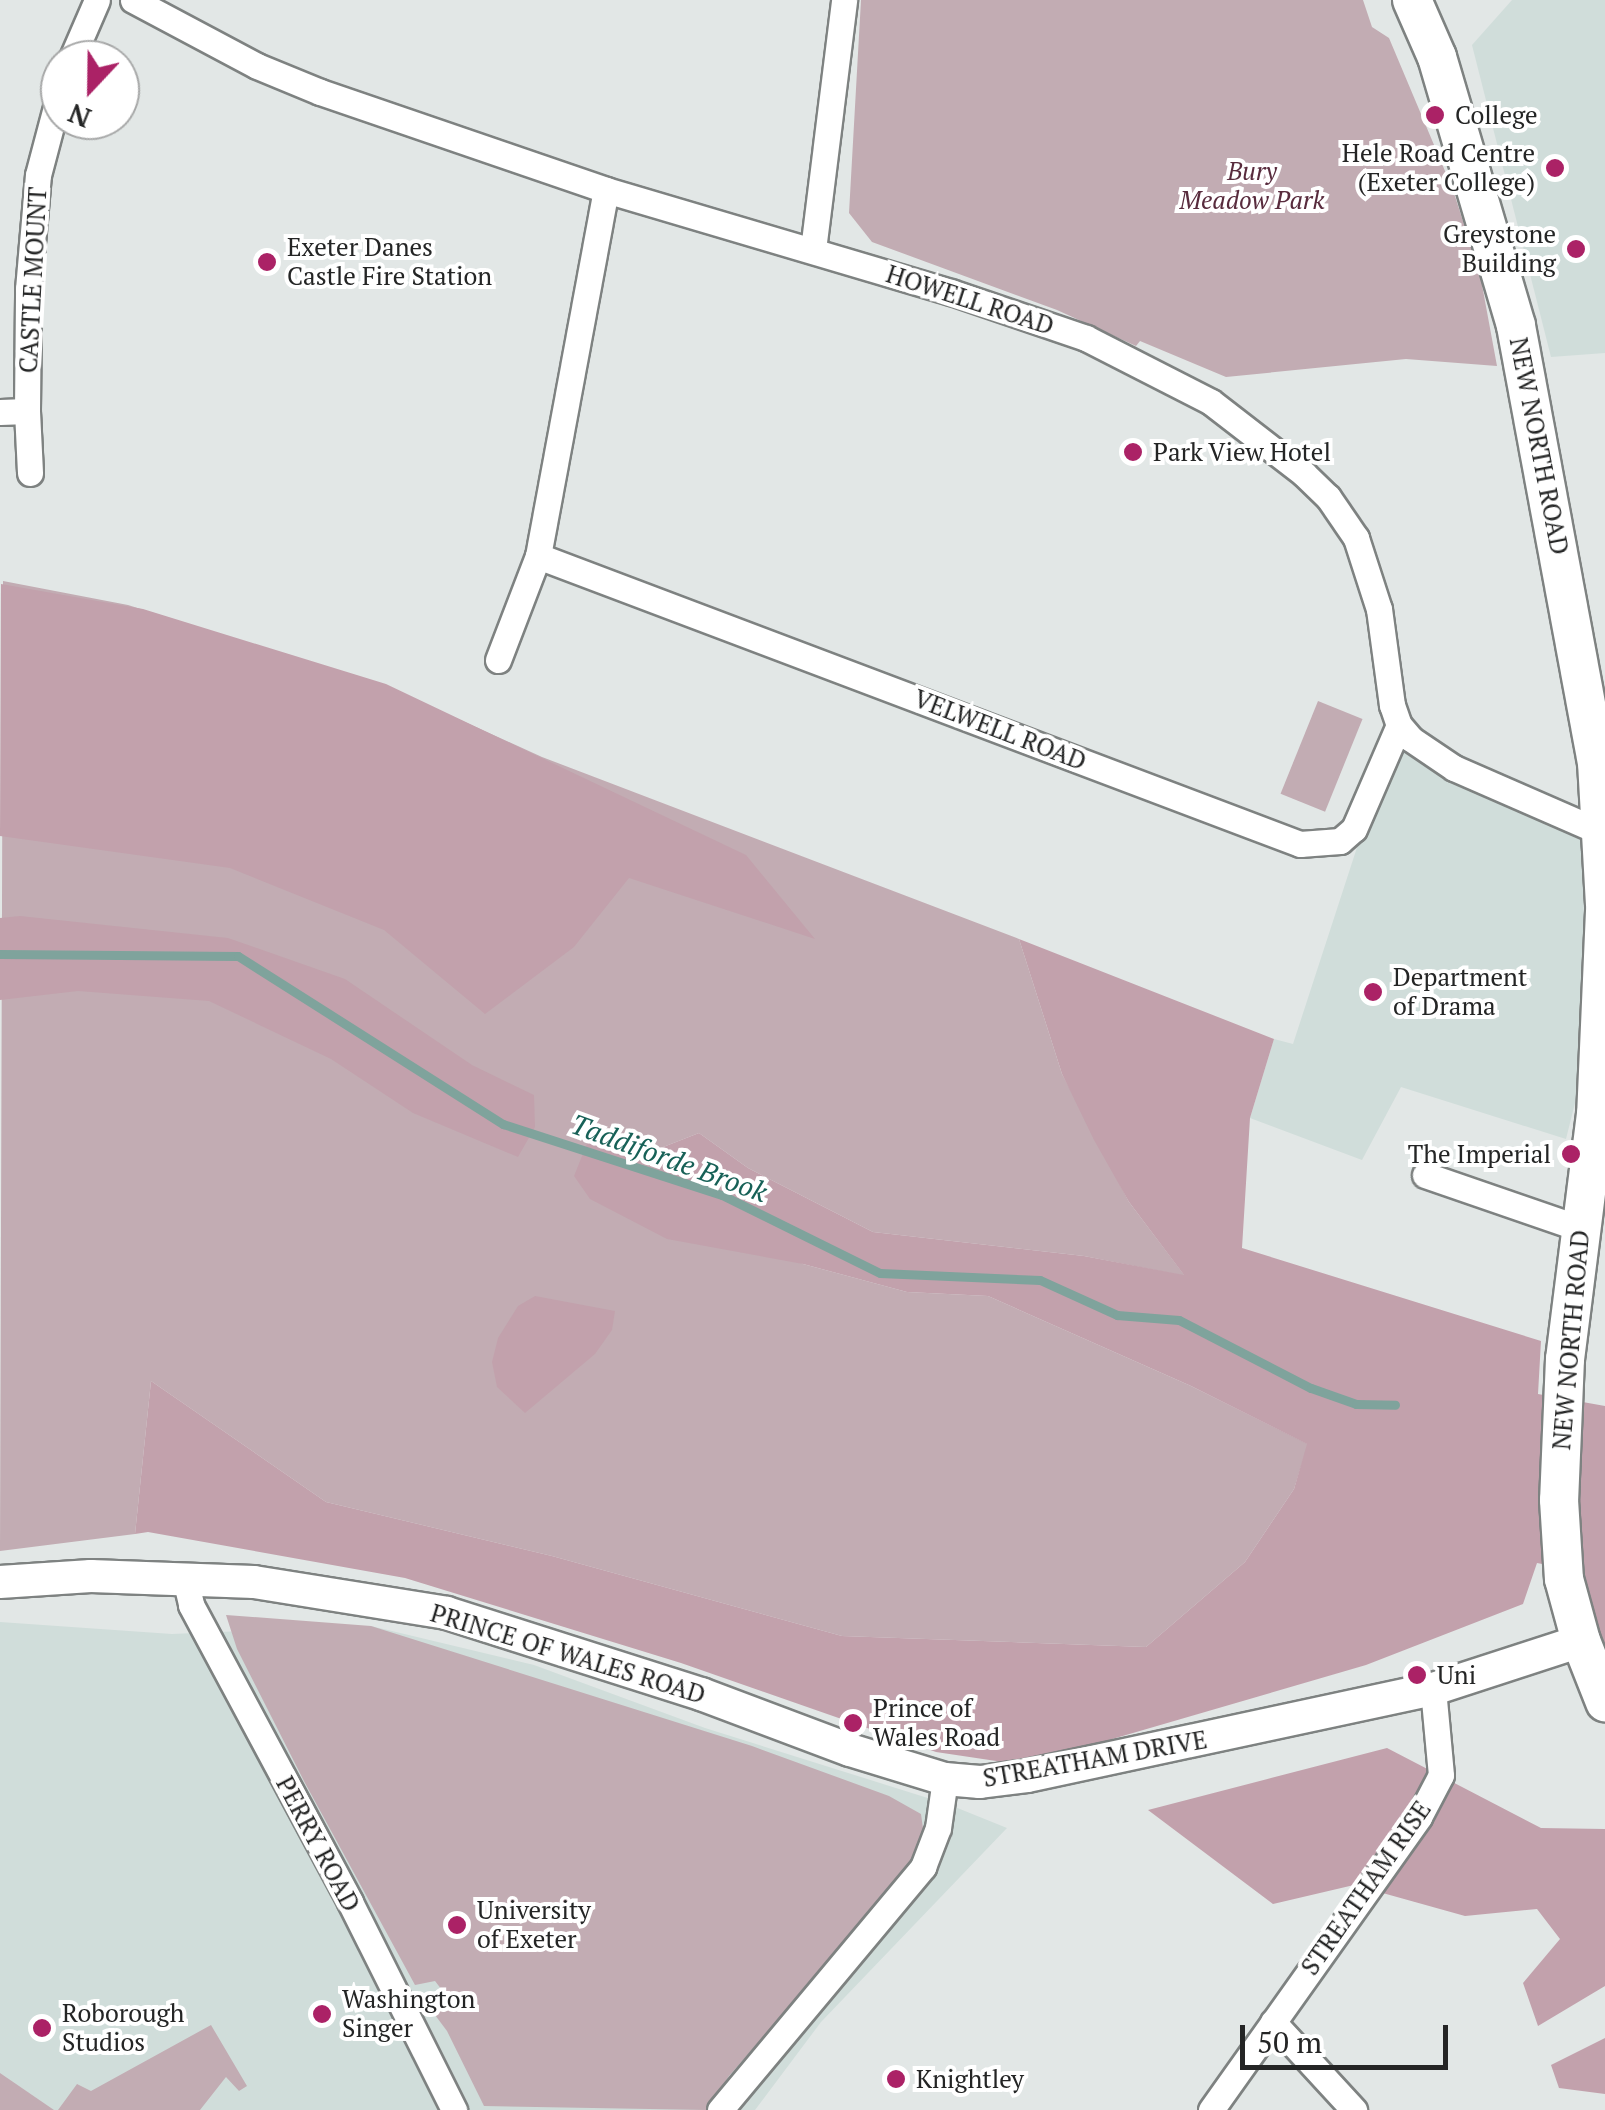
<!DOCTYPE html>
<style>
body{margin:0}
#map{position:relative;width:1605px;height:2110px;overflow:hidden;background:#e2e7e6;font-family:"PT Serif",serif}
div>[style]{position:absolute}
.built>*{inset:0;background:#d0ddda}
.green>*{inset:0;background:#c2acb3;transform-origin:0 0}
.forest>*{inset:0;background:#c2a1ac}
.stream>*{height:9px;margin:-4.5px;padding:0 4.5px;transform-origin:4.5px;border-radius:4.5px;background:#7fa39c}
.roads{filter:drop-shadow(2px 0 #7e8281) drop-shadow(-2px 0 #7e8281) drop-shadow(0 2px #7e8281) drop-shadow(0 -2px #7e8281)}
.minor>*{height:25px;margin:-12.5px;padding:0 12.5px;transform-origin:12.5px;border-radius:12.5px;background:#fff}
.tertiary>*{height:32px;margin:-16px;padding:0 16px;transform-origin:16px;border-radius:16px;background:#fff}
.secondary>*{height:38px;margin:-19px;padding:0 19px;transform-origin:19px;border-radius:19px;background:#fff}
.dots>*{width:28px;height:28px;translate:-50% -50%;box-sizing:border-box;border:5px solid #fff;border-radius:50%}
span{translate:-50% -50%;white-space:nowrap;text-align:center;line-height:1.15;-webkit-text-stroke:8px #fff;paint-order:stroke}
.poi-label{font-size:25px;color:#242525}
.left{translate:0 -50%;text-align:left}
.right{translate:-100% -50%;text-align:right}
.park-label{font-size:25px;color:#582b3d;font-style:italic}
.street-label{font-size:25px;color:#242525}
.water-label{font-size:28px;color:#176157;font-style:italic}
.north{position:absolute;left:40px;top:40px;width:100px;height:100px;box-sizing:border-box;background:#fff;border:2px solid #a7a8a8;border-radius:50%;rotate:202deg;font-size:28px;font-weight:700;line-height:40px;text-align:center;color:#242525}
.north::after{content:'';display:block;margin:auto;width:35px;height:45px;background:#ab2266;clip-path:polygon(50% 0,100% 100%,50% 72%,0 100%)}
.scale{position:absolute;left:1240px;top:2025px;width:208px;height:45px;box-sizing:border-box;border:5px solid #242525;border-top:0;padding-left:12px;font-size:30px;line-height:35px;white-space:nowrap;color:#242525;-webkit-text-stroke:8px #fff;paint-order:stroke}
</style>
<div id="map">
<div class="built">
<i style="clip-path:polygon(1512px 0,1605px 0,1605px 353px,1551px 357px,1472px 45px)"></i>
<i style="clip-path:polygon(1400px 746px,1584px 838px,1583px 1071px,1566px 1139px,1401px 1087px,1362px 1160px,1250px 1118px,1274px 1039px,1293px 1044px,1363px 829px)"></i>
<i style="clip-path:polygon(0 1622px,172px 1634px,371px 1626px,534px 1665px,705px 1728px,950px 1805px,1007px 1828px,821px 2022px,755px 2110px,0 2110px)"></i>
</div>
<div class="green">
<i style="clip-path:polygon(861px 0,1363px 0,1372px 27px,1389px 38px,1453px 190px,1480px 274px,1497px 366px,1406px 359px,1226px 377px,1140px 341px,1136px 346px,1057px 310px,872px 242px,849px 213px)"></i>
<i style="clip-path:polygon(3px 581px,128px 605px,381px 684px,542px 757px,1019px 939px,1062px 1074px,1129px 1202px,1185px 1276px,1084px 1256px,873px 1232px,748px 1168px,699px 1133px,635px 1158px,589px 1141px,803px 1264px,907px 1292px,988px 1296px,1191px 1386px,1308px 1444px,1294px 1489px,1245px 1562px,1146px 1647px,842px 1636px,552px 1556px,326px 1502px,151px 1381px,135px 1534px,0 1551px)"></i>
<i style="left:1318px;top:701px;width:48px;height:100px;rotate:22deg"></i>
<i style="clip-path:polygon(226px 1615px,371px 1626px,752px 1746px,889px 1796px,921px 1814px,926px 1850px,729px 2076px,706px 2110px,484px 2106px,447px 2031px,435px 2015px,445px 1994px,435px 1981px,415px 1985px,305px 1783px,237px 1649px)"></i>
<i style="clip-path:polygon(211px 2025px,247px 2086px,239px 2091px,226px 2077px,200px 2110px,58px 2110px,77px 2084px,91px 2091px)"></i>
<i style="clip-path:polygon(0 2073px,54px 2110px,0 2110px)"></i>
</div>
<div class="forest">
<i style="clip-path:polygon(1px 584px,143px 609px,386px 684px,746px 855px,815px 939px,629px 878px,574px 947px,485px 1014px,384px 930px,230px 868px,0 836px)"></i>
<i style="clip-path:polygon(20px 916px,228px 938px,345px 979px,472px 1065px,534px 1095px,535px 1127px,518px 1157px,413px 1113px,331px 1059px,209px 1001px,78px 991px,0 1000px,0 918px)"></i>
<i style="clip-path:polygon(1019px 939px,1274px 1039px,1250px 1118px,1242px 1248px,1541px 1341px,1538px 1394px,1605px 1406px,1605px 1675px,1579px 1571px,1537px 1563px,1523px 1604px,1366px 1665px,1023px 1765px,936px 1752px,681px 1663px,405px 1578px,148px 1532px,135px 1534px,151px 1381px,326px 1502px,552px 1556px,842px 1636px,1146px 1647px,1245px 1562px,1294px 1489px,1307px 1444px,1191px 1386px,988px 1296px,907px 1292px,803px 1264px,667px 1239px,590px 1199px,574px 1176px,588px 1141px,635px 1158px,699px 1133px,748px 1168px,873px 1232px,1084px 1256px,1184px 1275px,1129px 1202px,1094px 1140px,1062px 1074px)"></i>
<i style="clip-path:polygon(535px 1296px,615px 1311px,612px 1330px,595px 1354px,525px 1413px,497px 1387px,492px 1362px,498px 1338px,518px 1306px)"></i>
<i style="clip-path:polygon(1387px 1748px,1541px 1828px,1605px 1829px,1605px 1986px,1538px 2026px,1523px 1983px,1560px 1939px,1537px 1909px,1465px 1916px,1354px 1885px,1273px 1904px,1148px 1810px)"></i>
<i style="clip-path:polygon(1605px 2038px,1605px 2094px,1559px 2088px,1551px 2065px)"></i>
</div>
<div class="stream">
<i style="left:0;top:954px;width:238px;rotate:0.5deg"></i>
<i style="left:238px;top:956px;width:314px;rotate:32.4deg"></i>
<i style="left:503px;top:1124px;width:230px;rotate:18deg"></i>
<i style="left:722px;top:1195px;width:176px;rotate:26.3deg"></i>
<i style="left:880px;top:1273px;width:160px;rotate:2.5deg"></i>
<i style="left:1040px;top:1280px;width:85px;rotate:24.4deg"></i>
<i style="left:1117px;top:1315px;width:62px;rotate:4.6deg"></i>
<i style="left:1179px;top:1320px;width:148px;rotate:27.3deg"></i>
<i style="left:1311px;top:1388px;width:48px;rotate:19.6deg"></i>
<i style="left:1356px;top:1404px;width:39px;rotate:1deg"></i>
</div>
<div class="roads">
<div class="minor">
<i style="left:133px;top:0;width:140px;rotate:28deg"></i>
<i style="left:257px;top:66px;width:68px;rotate:22.4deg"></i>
<i style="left:320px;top:92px;width:302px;rotate:18.9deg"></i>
<i style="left:606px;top:190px;width:360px;rotate:16.5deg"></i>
<i style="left:951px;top:292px;width:143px;rotate:18.8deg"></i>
<i style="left:1086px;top:338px;width:140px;rotate:27.1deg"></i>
<i style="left:1211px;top:402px;width:118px;rotate:37.7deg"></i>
<i style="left:1304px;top:474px;width:33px;rotate:44deg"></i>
<i style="left:1328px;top:497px;width:50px;rotate:55.7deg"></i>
<i style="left:1356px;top:538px;width:75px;rotate:72.1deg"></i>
<i style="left:1379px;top:609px;width:97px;rotate:82.3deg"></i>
<i style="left:1392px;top:705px;width:21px;rotate:71deg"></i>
<i style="left:1399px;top:725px;width:18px;rotate:49deg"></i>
<i style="left:1411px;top:739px;width:52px;rotate:34deg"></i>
<i style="left:1454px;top:768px;width:165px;rotate:23.6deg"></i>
<i style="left:71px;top:60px;width:65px;rotate:-66.6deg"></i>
<i style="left:813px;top:250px;width:252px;rotate:-82.9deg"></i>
<i style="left:27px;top:411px;width:62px;rotate:87.2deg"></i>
<i style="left:0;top:412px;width:27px;rotate:-2deg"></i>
<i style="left:27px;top:411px;width:122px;rotate:-89.5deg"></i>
<i style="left:28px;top:289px;width:114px;rotate:-85deg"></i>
<i style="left:38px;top:175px;width:86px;rotate:-75.2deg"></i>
<i style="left:538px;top:556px;width:815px;rotate:20.7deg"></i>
<i style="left:1300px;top:844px;width:40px;rotate:-4.3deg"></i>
<i style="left:1340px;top:841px;width:18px;rotate:-41deg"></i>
<i style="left:1354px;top:829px;width:113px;rotate:-66.6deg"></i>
<i style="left:498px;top:660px;width:111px;rotate:-69deg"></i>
<i style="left:538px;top:556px;width:372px;rotate:-79.5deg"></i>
<i style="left:1425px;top:1175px;width:163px;rotate:19deg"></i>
<i style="left:185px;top:1578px;width:28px;rotate:77deg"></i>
<i style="left:191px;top:1605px;width:337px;rotate:61.8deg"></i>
<i style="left:350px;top:1902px;width:233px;rotate:63.4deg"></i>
<i style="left:1273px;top:2022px;width:120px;rotate:47.4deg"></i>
<i style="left:720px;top:2110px;width:317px;rotate:-50.1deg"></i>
<i style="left:923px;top:1867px;width:42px;rotate:-69deg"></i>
<i style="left:938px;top:1828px;width:49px;rotate:-81.9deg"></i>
<i style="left:1211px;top:2110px;width:359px;rotate:-54.6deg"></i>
<i style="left:1419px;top:1817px;width:47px;rotate:-62.4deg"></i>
<i style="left:1441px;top:1775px;width:86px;rotate:-95.3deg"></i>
</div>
<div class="tertiary">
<i style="left:0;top:1582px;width:91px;rotate:-3.8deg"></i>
<i style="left:91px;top:1576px;width:163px;rotate:2.1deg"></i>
<i style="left:254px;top:1582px;width:195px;rotate:9.1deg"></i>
<i style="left:447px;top:1613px;width:267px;rotate:17.7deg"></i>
<i style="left:701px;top:1694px;width:159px;rotate:20.6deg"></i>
<i style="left:850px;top:1750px;width:99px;rotate:17deg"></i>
<i style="left:945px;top:1779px;width:35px;rotate:5deg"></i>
<i style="left:980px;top:1782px;width:47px;rotate:-7.3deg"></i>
<i style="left:1027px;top:1776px;width:415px;rotate:-12.1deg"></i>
<i style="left:1433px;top:1689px;width:156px;rotate:-18deg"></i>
</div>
<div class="secondary">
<i style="left:1412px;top:0;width:62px;rotate:66.3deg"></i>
<i style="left:1437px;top:57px;width:280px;rotate:73.6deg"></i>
<i style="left:1516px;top:326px;width:443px;rotate:79.5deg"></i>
<i style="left:1597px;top:762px;width:143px;rotate:86.8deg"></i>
<i style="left:1605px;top:911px;width:203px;rotate:92.5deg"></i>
<i style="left:1596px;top:1114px;width:247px;rotate:97.2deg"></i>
<i style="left:1565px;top:1359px;width:141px;rotate:92.4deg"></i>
<i style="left:1559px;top:1500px;width:79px;rotate:86.4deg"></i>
<i style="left:1564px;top:1579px;width:64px;rotate:74.7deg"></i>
<i style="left:1581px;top:1641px;width:66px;rotate:68.5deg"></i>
</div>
</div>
<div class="dots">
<i style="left:1435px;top:115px;background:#ab2266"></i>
<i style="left:1555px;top:168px;background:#ab2266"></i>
<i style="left:1576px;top:249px;background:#ab2266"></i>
<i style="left:267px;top:262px;background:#ab2266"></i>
<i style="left:1133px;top:452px;background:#ab2266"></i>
<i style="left:1373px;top:992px;background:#ab2266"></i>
<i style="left:1571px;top:1154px;background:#ab2266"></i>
<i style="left:1417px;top:1675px;background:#ab2266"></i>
<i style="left:853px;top:1723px;background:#ab2266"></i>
<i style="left:457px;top:1925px;background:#ab2266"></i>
<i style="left:322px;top:2014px;background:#ab2266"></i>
<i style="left:42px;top:2028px;background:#ab2266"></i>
<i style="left:896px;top:2079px;background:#ab2266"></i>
</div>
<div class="poi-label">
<span class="left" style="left:1455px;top:115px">College</span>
<span class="right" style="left:1535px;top:168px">Hele Road Centre<br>(Exeter College)</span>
<span class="right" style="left:1556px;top:249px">Greystone<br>Building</span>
<span class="left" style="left:287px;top:262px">Exeter Danes<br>Castle Fire Station</span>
<span class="left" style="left:1153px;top:452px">Park View Hotel</span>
<span class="left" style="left:1393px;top:992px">Department<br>of Drama</span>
<span class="right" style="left:1551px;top:1154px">The Imperial</span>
<span class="left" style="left:1437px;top:1675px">Uni</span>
<span class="left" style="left:873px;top:1723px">Prince of<br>Wales Road</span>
<span class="left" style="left:477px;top:1925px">University<br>of Exeter</span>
<span class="left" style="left:342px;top:2014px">Washington<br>Singer</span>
<span class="left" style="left:62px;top:2028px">Roborough<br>Studios</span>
<span class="left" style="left:916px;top:2079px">Knightley</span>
</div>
<div class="park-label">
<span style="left:1252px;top:186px">Bury<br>Meadow Park</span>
</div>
<div class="street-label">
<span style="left:33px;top:280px;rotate:-87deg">CASTLE MOUNT</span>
<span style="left:970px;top:300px;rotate:18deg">HOWELL ROAD</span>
<span style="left:1539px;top:446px;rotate:79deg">NEW NORTH ROAD</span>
<span style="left:1000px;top:730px;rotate:21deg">VELWELL ROAD</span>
<span style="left:1571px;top:1340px;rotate:-85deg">NEW NORTH ROAD</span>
<span style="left:568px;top:1654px;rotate:17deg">PRINCE OF WALES ROAD</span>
<span style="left:1095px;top:1759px;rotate:-10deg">STREATHAM DRIVE</span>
<span style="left:318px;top:1844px;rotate:62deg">PERRY ROAD</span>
<span style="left:1366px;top:1888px;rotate:-55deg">STREATHAM RISE</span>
</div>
<div class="water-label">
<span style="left:669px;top:1158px;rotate:20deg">Taddiforde Brook</span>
</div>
<div class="north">N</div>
<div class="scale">50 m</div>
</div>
